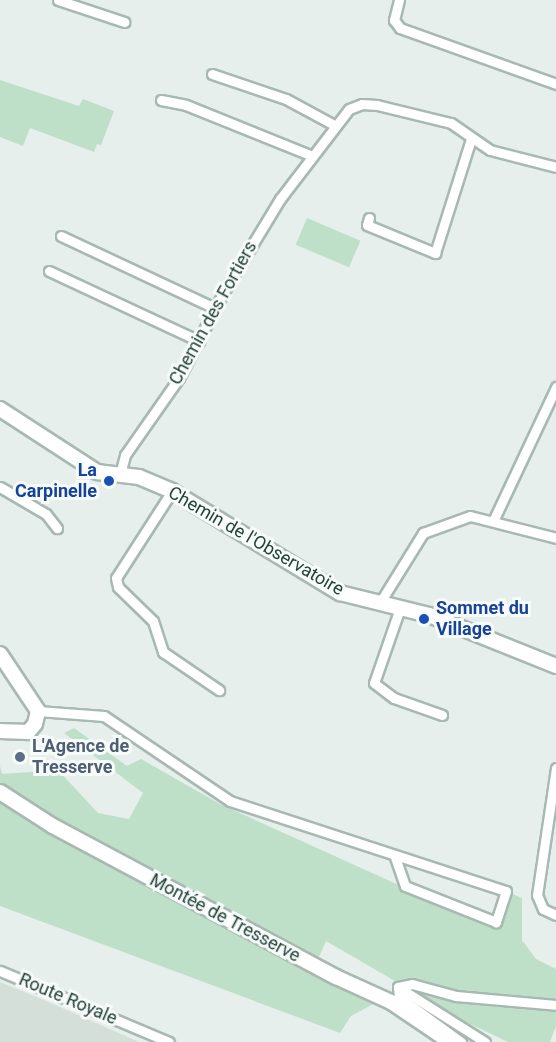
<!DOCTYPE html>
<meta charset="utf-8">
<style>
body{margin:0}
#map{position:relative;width:556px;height:1042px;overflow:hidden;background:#e6efeb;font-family:Roboto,sans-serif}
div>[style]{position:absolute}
.built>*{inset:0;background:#d4dfda}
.green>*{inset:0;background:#bfe0c8;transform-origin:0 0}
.roads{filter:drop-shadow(2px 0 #a8b8b2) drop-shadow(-2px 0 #a8b8b2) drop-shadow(0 2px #a8b8b2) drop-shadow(0 -2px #a8b8b2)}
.street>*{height:9px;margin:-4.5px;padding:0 4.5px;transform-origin:4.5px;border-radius:4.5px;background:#fff}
.secondary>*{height:14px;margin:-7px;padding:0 7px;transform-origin:7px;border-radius:7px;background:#fff}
.dots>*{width:16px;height:16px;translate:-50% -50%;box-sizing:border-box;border:3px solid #f7fbf9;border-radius:50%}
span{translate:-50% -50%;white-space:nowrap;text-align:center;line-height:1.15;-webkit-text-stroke:6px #f7fbf9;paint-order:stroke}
.street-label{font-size:18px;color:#24423a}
.transit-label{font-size:18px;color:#164399;font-weight:700}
.right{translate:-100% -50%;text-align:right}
.left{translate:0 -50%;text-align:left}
.service-label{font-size:18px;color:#4e5e75;font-weight:700}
</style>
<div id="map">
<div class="built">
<i style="clip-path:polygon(0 982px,44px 1000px,139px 1042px,0 1042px)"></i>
</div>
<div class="green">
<i style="clip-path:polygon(0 80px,79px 106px,83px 99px,114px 111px,101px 145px,97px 144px,94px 152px,30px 128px,23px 146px,0 137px)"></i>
<i style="left:307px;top:218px;width:58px;height:29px;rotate:23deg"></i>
<i style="clip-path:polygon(74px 728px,127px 766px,141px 759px,220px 804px,496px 929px,510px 893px,522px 898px,522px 940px,536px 959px,556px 969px,556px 1026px,550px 1042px,508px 1042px,464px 1021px,326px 941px,313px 971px,375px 1003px,351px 1016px,340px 1033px,0 906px,0 766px,2px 774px,58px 770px,98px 813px,129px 819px,143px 793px,64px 733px)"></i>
</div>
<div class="roads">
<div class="street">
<i style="left:58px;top:0;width:70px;rotate:18.4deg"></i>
<i style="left:399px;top:0;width:21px;rotate:104deg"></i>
<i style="left:394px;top:20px;width:10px;rotate:53deg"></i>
<i style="left:400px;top:28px;width:166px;rotate:19.7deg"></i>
<i style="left:212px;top:74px;width:78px;rotate:18.7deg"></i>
<i style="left:286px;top:99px;width:55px;rotate:28.4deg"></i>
<i style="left:161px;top:100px;width:25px;rotate:11deg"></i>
<i style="left:186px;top:105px;width:136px;rotate:22deg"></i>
<i style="left:369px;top:218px;width:7px;rotate:106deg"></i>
<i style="left:367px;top:225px;width:74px;rotate:22.4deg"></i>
<i style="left:435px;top:253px;width:120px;rotate:-72.5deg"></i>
<i style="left:61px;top:236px;width:170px;rotate:25.1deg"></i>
<i style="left:49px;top:271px;width:166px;rotate:25deg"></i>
<i style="left:120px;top:474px;width:20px;rotate:-75deg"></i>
<i style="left:125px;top:455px;width:94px;rotate:-55deg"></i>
<i style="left:179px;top:378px;width:96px;rotate:-62.6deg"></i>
<i style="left:223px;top:293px;width:110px;rotate:-58.8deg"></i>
<i style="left:280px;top:199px;width:113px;rotate:-52.5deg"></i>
<i style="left:349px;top:109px;width:14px;rotate:-21deg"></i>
<i style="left:362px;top:104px;width:15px;rotate:4deg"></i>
<i style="left:377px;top:105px;width:76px;rotate:13.7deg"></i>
<i style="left:451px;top:123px;width:47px;rotate:34.7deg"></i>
<i style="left:490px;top:150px;width:68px;rotate:14.4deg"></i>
<i style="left:0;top:487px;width:53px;rotate:30.4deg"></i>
<i style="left:46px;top:514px;width:18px;rotate:52deg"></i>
<i style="left:172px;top:491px;width:103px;rotate:122.8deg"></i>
<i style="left:116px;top:578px;width:9px;rotate:77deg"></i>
<i style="left:118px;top:587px;width:49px;rotate:44.2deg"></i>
<i style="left:153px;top:621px;width:33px;rotate:72deg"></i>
<i style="left:163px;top:652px;width:68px;rotate:34.2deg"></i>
<i style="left:494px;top:519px;width:146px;rotate:-64.8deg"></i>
<i style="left:379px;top:604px;width:84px;rotate:-58.2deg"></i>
<i style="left:423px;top:533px;width:50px;rotate:-19.9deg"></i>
<i style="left:470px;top:516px;width:89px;rotate:14.3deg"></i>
<i style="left:400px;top:608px;width:79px;rotate:109.1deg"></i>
<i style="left:374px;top:683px;width:25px;rotate:37deg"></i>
<i style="left:394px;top:698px;width:51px;rotate:19.5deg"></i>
<i style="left:38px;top:711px;width:66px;rotate:4.3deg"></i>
<i style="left:104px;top:716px;width:152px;rotate:34deg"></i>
<i style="left:230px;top:801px;width:290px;rotate:18.1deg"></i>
<i style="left:506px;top:891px;width:33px;rotate:108deg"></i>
<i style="left:496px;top:922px;width:98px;rotate:-158.4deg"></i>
<i style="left:405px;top:886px;width:31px;rotate:-109deg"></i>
<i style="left:556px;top:768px;width:128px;rotate:98.5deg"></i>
<i style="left:537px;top:895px;width:15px;rotate:67deg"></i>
<i style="left:543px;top:909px;width:14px;rotate:25deg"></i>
<i style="left:0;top:971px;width:183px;rotate:22.8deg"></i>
<i style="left:398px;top:987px;width:14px;rotate:-12deg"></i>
<i style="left:412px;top:984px;width:46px;rotate:15.3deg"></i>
<i style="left:456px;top:996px;width:100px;rotate:5.1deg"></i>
<i style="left:398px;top:987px;width:103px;rotate:32.3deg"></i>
<i style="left:398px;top:987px;width:10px;rotate:84deg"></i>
<i style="left:399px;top:997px;width:77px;rotate:36deg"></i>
</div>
<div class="secondary">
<i style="left:0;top:409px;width:116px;rotate:33deg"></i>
<i style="left:97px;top:472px;width:42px;rotate:6.8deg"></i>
<i style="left:139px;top:477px;width:36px;rotate:23deg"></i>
<i style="left:172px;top:491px;width:197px;rotate:31.3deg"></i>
<i style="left:340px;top:593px;width:92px;rotate:13.9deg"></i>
<i style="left:429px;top:615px;width:137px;rotate:21.9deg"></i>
<i style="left:0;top:654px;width:69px;rotate:56.3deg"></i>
<i style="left:38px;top:711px;width:13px;rotate:103deg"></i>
<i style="left:35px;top:724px;width:11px;rotate:131deg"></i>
<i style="left:28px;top:732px;width:28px;rotate:-178deg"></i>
<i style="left:0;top:792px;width:63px;rotate:32.7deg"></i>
<i style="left:53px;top:826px;width:321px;rotate:28.1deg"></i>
<i style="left:336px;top:977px;width:60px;rotate:24.4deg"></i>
<i style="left:391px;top:1002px;width:71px;rotate:34.1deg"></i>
</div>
</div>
<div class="dots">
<i style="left:109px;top:481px;background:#1a4fb4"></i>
<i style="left:424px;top:619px;background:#1a4fb4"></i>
<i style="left:20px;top:757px;background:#5c6f8a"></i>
</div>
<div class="street-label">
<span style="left:213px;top:313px;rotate:-61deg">Chemin des Fortiers</span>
<span style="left:256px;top:541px;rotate:30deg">Chemin de l'Observatoire</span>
<span style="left:225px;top:918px;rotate:28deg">Montée de Tresserve</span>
<span style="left:68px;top:999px;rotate:23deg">Route Royale</span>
</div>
<div class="transit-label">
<span class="right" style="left:97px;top:481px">La<br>Carpinelle</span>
<span class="left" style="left:436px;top:619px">Sommet du<br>Village</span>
</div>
<div class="service-label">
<span class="left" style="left:32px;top:757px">L'Agence de<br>Tresserve</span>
</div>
</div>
